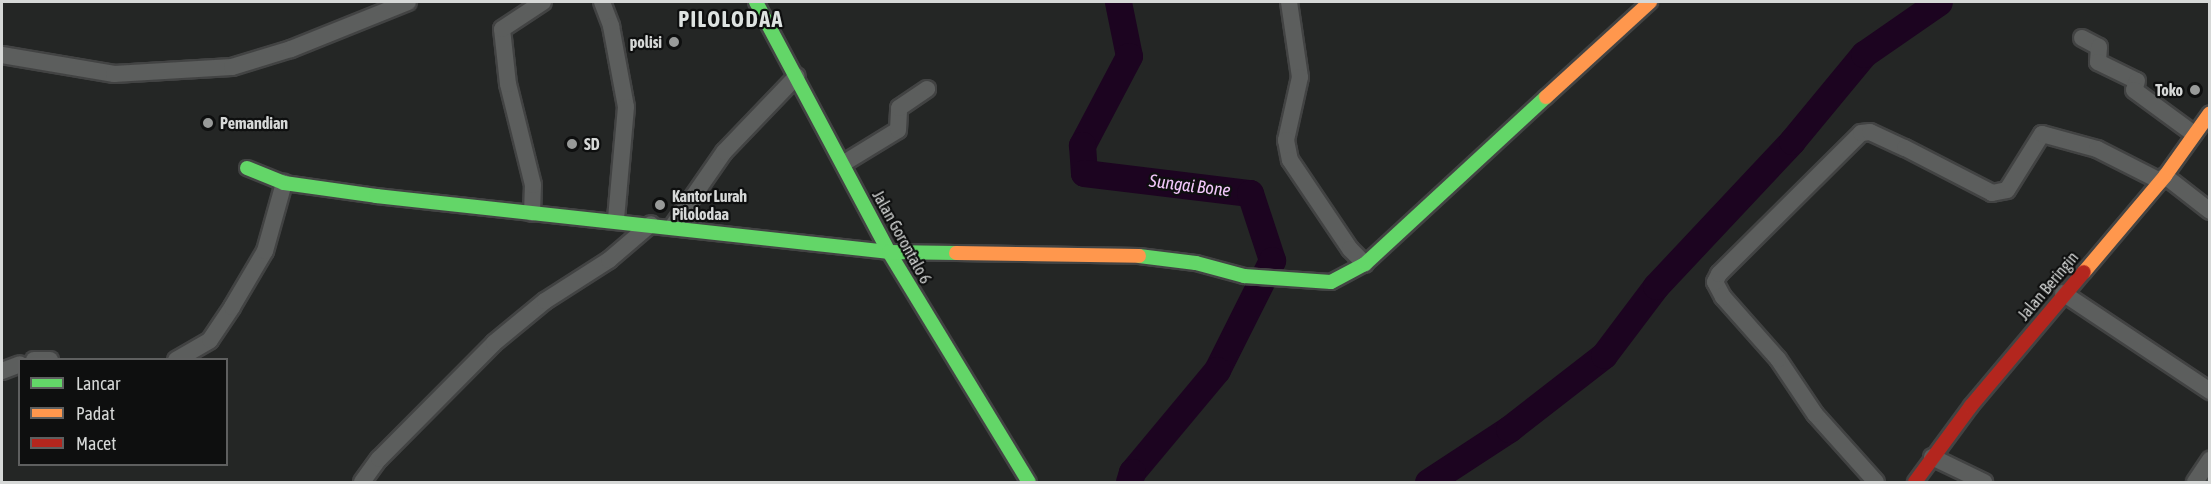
<!DOCTYPE html>
<style>
body{margin:0}
#map{position:relative;width:2211px;height:484px;overflow:hidden;background:#242625;font-family:"Asap Condensed",sans-serif}
div>[style]{position:absolute}
.river>*{height:27px;margin:-13.5px;padding:0 13.5px;transform-origin:13.5px;border-radius:13.5px;background:#1c0420}
.roads{filter:drop-shadow(2px 0 #424343) drop-shadow(-2px 0 #424343) drop-shadow(0 2px #424343) drop-shadow(0 -2px #424343)}
.street>*{height:16px;margin:-8px;padding:0 8px;transform-origin:8px;border-radius:8px;background:#5c5e5d}
.fast>*{height:14px;margin:-7px;padding:0 7px;transform-origin:7px;border-radius:7px;background:#63d668}
.slow>*{height:14px;margin:-7px;padding:0 7px;transform-origin:7px;border-radius:7px;background:#ff974d}
.jam>*{height:14px;margin:-7px;padding:0 7px;transform-origin:7px;border-radius:7px;background:#b3261e}
.dots>*{width:16px;height:16px;translate:-50% -50%;box-sizing:border-box;border:3px solid #0e0f0f;border-radius:50%}
span{translate:-50% -50%;white-space:nowrap;text-align:center;line-height:1.15;-webkit-text-stroke:4.5px #0e0f0f;paint-order:stroke}
.poi-label{font-size:16px;color:#d6d8d7;font-weight:700}
.right{translate:-100% -50%;text-align:right}
.left{translate:0 -50%;text-align:left}
.street-label{font-size:16px;color:#d6d8d7}
.water-label{font-size:18px;color:#f2c7fa;font-style:italic}
.district-label{font-size:22px;color:#dee3e1;font-weight:700;letter-spacing:1.5px}
.frame{position:absolute;inset:0;border:3px solid #d6d8d7;pointer-events:none}
.legend{position:absolute;left:18px;top:358px;width:210px;height:108px;box-sizing:border-box;background:#0e0f0f;border:2px solid #5e5f5f;margin:0;padding:8px 10px;list-style:none;font-size:18px;color:#d6d8d7}
.legend li{display:flex;align-items:center;gap:12px;height:30px}
.legend b{width:30px;border:2px solid #5e5f5f}
</style>
<div id="map">
<div class="river">
<i style="left:1118px;top:2px;width:55px;rotate:78.5deg"></i>
<i style="left:1129px;top:56px;width:101px;rotate:117.8deg"></i>
<i style="left:1082px;top:145px;width:28px;rotate:86deg"></i>
<i style="left:1084px;top:173px;width:167px;rotate:6.9deg"></i>
<i style="left:1250px;top:193px;width:71px;rotate:71.8deg"></i>
<i style="left:1272px;top:260px;width:123px;rotate:116.6deg"></i>
<i style="left:1217px;top:370px;width:133px;rotate:129.8deg"></i>
<i style="left:1132px;top:472px;width:10px;rotate:107deg"></i>
<i style="left:1428px;top:482px;width:97px;rotate:-33.2deg"></i>
<i style="left:1509px;top:429px;width:120px;rotate:-37.9deg"></i>
<i style="left:1604px;top:355px;width:86px;rotate:-53deg"></i>
<i style="left:1656px;top:286px;width:199px;rotate:-46.8deg"></i>
<i style="left:1792px;top:141px;width:113px;rotate:-50.4deg"></i>
<i style="left:1864px;top:54px;width:91px;rotate:-34.7deg"></i>
</div>
<div class="roads">
<div class="street">
<i style="left:602px;top:2px;width:26px;rotate:69deg"></i>
<i style="left:611px;top:26px;width:82px;rotate:79.5deg"></i>
<i style="left:626px;top:107px;width:112px;rotate:95.1deg"></i>
<i style="left:1289px;top:2px;width:76px;rotate:81.7deg"></i>
<i style="left:1300px;top:77px;width:65px;rotate:102.5deg"></i>
<i style="left:1286px;top:140px;width:20px;rotate:79deg"></i>
<i style="left:1290px;top:160px;width:107px;rotate:56deg"></i>
<i style="left:1350px;top:249px;width:21px;rotate:45deg"></i>
<i style="left:2082px;top:38px;width:19px;rotate:28deg"></i>
<i style="left:2099px;top:47px;width:15px;rotate:94deg"></i>
<i style="left:2098px;top:62px;width:43px;rotate:26deg"></i>
<i style="left:2137px;top:81px;width:9px;rotate:108deg"></i>
<i style="left:2134px;top:90px;width:74px;rotate:36.3deg"></i>
<i style="left:2px;top:55px;width:114px;rotate:9.6deg"></i>
<i style="left:114px;top:74px;width:118px;rotate:-3.4deg"></i>
<i style="left:232px;top:67px;width:62px;rotate:-17deg"></i>
<i style="left:291px;top:49px;width:126px;rotate:-21.9deg"></i>
<i style="left:844px;top:163px;width:63px;rotate:-31.4deg"></i>
<i style="left:898px;top:130px;width:22px;rotate:-87deg"></i>
<i style="left:899px;top:108px;width:34px;rotate:-34deg"></i>
<i style="left:2165px;top:176px;width:57px;rotate:37.9deg"></i>
<i style="left:532px;top:213px;width:28px;rotate:-88deg"></i>
<i style="left:533px;top:185px;width:104px;rotate:-103.9deg"></i>
<i style="left:508px;top:84px;width:55px;rotate:-96.2deg"></i>
<i style="left:502px;top:29px;width:49px;rotate:-33.4deg"></i>
<i style="left:672px;top:227px;width:91px;rotate:-55.3deg"></i>
<i style="left:724px;top:152px;width:105px;rotate:-46.2deg"></i>
<i style="left:2063px;top:293px;width:177px;rotate:33.7deg"></i>
<i style="left:34px;top:360px;width:16px"></i>
<i style="left:176px;top:360px;width:39px;rotate:-30deg"></i>
<i style="left:210px;top:340px;width:40px;rotate:-56deg"></i>
<i style="left:232px;top:307px;width:65px;rotate:-59.5deg"></i>
<i style="left:265px;top:251px;width:71px;rotate:-74.4deg"></i>
<i style="left:2px;top:371px;width:19px;rotate:-21deg"></i>
<i style="left:1932px;top:457px;width:58px;rotate:25.7deg"></i>
<i style="left:362px;top:482px;width:29px;rotate:-54deg"></i>
<i style="left:379px;top:459px;width:163px;rotate:-45.2deg"></i>
<i style="left:494px;top:343px;width:66px;rotate:-39.5deg"></i>
<i style="left:545px;top:301px;width:76px;rotate:-32.6deg"></i>
<i style="left:609px;top:260px;width:55px;rotate:-40.6deg"></i>
<i style="left:1876px;top:482px;width:91px;rotate:-131.9deg"></i>
<i style="left:1815px;top:414px;width:66px;rotate:-123.9deg"></i>
<i style="left:1778px;top:359px;width:83px;rotate:-131.6deg"></i>
<i style="left:1723px;top:297px;width:17px;rotate:-118deg"></i>
<i style="left:1715px;top:282px;width:9px;rotate:-63deg"></i>
<i style="left:1719px;top:274px;width:200px;rotate:-44.8deg"></i>
<i style="left:1861px;top:133px;width:9px;rotate:-6deg"></i>
<i style="left:1870px;top:132px;width:38px;rotate:25deg"></i>
<i style="left:1905px;top:148px;width:98px;rotate:27.3deg"></i>
<i style="left:1992px;top:193px;width:15px;rotate:-11deg"></i>
<i style="left:2007px;top:190px;width:66px;rotate:-58deg"></i>
<i style="left:2042px;top:134px;width:57px;rotate:15.3deg"></i>
<i style="left:2097px;top:149px;width:71px;rotate:26.9deg"></i>
<i style="left:2195px;top:482px;width:27px;rotate:-56deg"></i>
</div>
<div class="fast">
<i style="left:756px;top:2px;width:283px;rotate:62deg"></i>
<i style="left:889px;top:252px;width:269px;rotate:58.7deg"></i>
<i style="left:247px;top:168px;width:40px;rotate:22deg"></i>
<i style="left:284px;top:183px;width:93px;rotate:8deg"></i>
<i style="left:376px;top:196px;width:516px;rotate:6.23deg"></i>
<i style="left:889px;top:252px;width:67px;rotate:0.9deg"></i>
<i style="left:1139px;top:256px;width:57px;rotate:7deg"></i>
<i style="left:1196px;top:263px;width:50px;rotate:15.2deg"></i>
<i style="left:1244px;top:276px;width:87px;rotate:3.9deg"></i>
<i style="left:1331px;top:282px;width:38px;rotate:-28deg"></i>
<i style="left:1365px;top:264px;width:246px;rotate:-42.7deg"></i>
</div>
<div class="slow">
<i style="left:1546px;top:97px;width:141px;rotate:-42.4deg"></i>
<i style="left:956px;top:253px;width:183px;rotate:0.9deg"></i>
<i style="left:2084px;top:272px;width:126px;rotate:-49.8deg"></i>
<i style="left:2165px;top:176px;width:77px;rotate:-54.5deg"></i>
</div>
<div class="jam">
<i style="left:1915px;top:482px;width:94px;rotate:-53.6deg"></i>
<i style="left:1971px;top:406px;width:175px;rotate:-49.9deg"></i>
</div>
</div>
<div class="dots">
<i style="left:674px;top:42px;background:#989a99"></i>
<i style="left:2195px;top:90px;background:#989a99"></i>
<i style="left:208px;top:123px;background:#989a99"></i>
<i style="left:572px;top:144px;background:#989a99"></i>
<i style="left:660px;top:205px;background:#989a99"></i>
</div>
<div class="poi-label">
<span class="right" style="left:662px;top:42px">polisi</span>
<span class="right" style="left:2183px;top:90px">Toko</span>
<span class="left" style="left:220px;top:123px">Pemandian</span>
<span class="left" style="left:584px;top:144px">SD</span>
<span class="left" style="left:672px;top:205px">Kantor Lurah<br>Pilolodaa</span>
</div>
<div class="street-label">
<span style="left:902px;top:237px;rotate:61deg">Jalan Gorontalo 6</span>
<span style="left:2048px;top:286px;rotate:-50deg">Jalan Beringin</span>
</div>
<div class="water-label">
<span style="left:1190px;top:186px;rotate:7deg">Sungai Bone</span>
</div>
<div class="district-label">
<span style="left:731px;top:20px">PILOLODAA</span>
</div>
<div class="frame"></div>
<ul class="legend">
<li><b style="height:8px;background:#63d668"></b>Lancar</li>
<li><b style="height:8px;background:#ff974d"></b>Padat</li>
<li><b style="height:8px;background:#b3261e"></b>Macet</li>
</ul>
</div>
